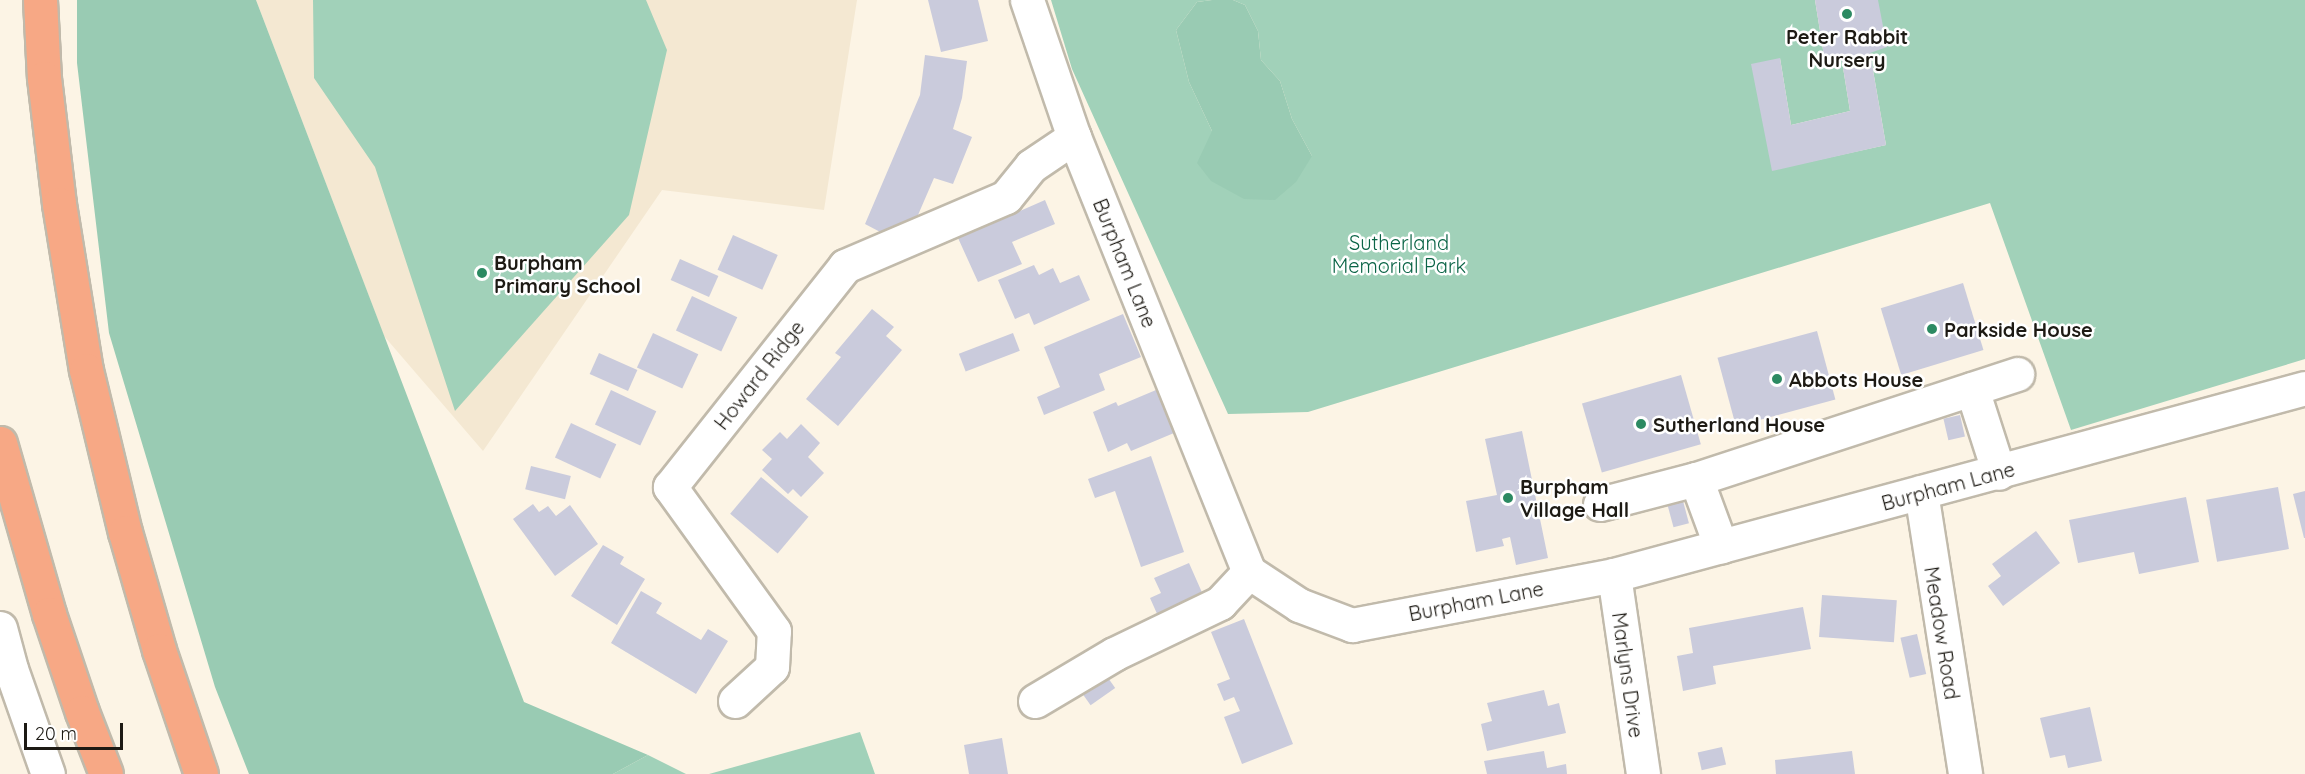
<!DOCTYPE html>
<style>
body{margin:0}
#map{position:relative;width:2305px;height:774px;overflow:hidden;background:#fcf4e5;font-family:Quicksand,sans-serif}
div>[style]{position:absolute}
.built>*{inset:0;background:#f4e8d2}
.green>*{inset:0;background:#a1d1b9}
.forest>*{inset:0;background:#99cbb3}
.building>*{inset:0;background:#cacbdc;transform-origin:0 0}
.roads{filter:drop-shadow(2px 0 #c1baab) drop-shadow(-2px 0 #c1baab) drop-shadow(0 2px #c1baab) drop-shadow(0 -2px #c1baab)}
.minor>*{height:33px;margin:-16.5px;padding:0 16.5px;transform-origin:16.5px;border-radius:16.5px;background:#fff}
.highway>*{height:33px;margin:-16.5px;padding:0 16.5px;transform-origin:16.5px;border-radius:16.5px;background:#f7a885}
.dots>*{width:16px;height:16px;translate:-50% -50%;box-sizing:border-box;border:3px solid #fff;border-radius:50%}
span{translate:-50% -50%;white-space:nowrap;text-align:center;line-height:1.15;-webkit-text-stroke:5px #fff;paint-order:stroke}
.poi-label{font-size:20px;color:#1d1a14;font-weight:700}
.left{translate:0 -50%;text-align:left}
.park-label{font-size:20px;color:#0a6446}
.street-label{font-size:20px;color:#1d1a14}
.scale{position:absolute;left:24px;top:723px;width:99px;height:27px;box-sizing:border-box;border:3px solid #1d1a14;border-top:0;padding-left:8px;font-size:18px;line-height:21px;white-space:nowrap;color:#1d1a14;-webkit-text-stroke:4px #fff;paint-order:stroke}
</style>
<div id="map">
<div class="built">
<i style="clip-path:polygon(256px 0,857px 0,824px 210px,662px 190px,483px 451px,384px 336px)"></i>
</div>
<div class="green">
<i style="clip-path:polygon(313px 0,646px 0,667px 50px,629px 215px,455px 411px,375px 167px,314px 78px)"></i>
<i style="clip-path:polygon(1051px 0,1212px 0,1197px 2px,1176px 30px,1189px 82px,1212px 131px,1312px 156px,1292px 119px,1280px 81px,1261px 60px,1258px 31px,1245px 5px,1233px 0,1815px 0,1824px 56px,1841px 55px,1850px 111px,1791px 125px,1780px 58px,1772px 170px,1886px 145px,1870px 53px,1878px 0,2305px 0,2305px 359px,2071px 430px,1990px 203px,1308px 412px,1228px 414px,1072px 69px)"></i>
<i style="clip-path:polygon(860px 732px,875px 774px,709px 774px)"></i>
<i style="clip-path:polygon(648px 755px,686px 774px,613px 774px)"></i>
</div>
<div class="forest">
<i style="clip-path:polygon(77px 0,256px 0,524px 702px,648px 755px,613px 774px,249px 774px,215px 687px,109px 333px,77px 63px)"></i>
<i style="clip-path:polygon(1212px 0,1233px 0,1245px 5px,1258px 31px,1261px 60px,1280px 81px,1292px 119px,1312px 156px,1296px 182px,1275px 200px,1244px 199px,1211px 181px,1197px 163px,1212px 131px,1189px 82px,1176px 30px,1197px 2px)"></i>
</div>
<div class="building">
<i style="clip-path:polygon(928px 0,978px 0,988px 41px,941px 52px)"></i>
<i style="clip-path:polygon(1815px 0,1878px 0,1887px 47px,1870px 53px,1886px 145px,1772px 171px,1751px 64px,1780px 58px,1791px 125px,1850px 111px,1841px 55px,1824px 56px)"></i>
<i style="clip-path:polygon(925px 55px,967px 61px,962px 98px,953px 129px,972px 137px,953px 184px,934px 178px,918px 215px,884px 234px,865px 224px,920px 95px)"></i>
<i style="clip-path:polygon(1045px 200px,1055px 224px,1012px 242px,1022px 264px,978px 282px,958px 238px)"></i>
<i style="left:733px;top:235px;width:49px;height:38px;rotate:24deg"></i>
<i style="left:680px;top:259px;width:42px;height:23px;rotate:24deg"></i>
<i style="clip-path:polygon(1034px 265px,1039px 275px,1053px 268px,1060px 283px,1079px 275px,1090px 300px,1034px 325px,1029px 313px,1015px 319px,998px 280px)"></i>
<i style="left:1963px;top:283px;width:70px;height:86px;rotate:73deg"></i>
<i style="left:692px;top:296px;width:50px;height:38px;rotate:25deg"></i>
<i style="clip-path:polygon(872px 309px,894px 327px,886px 336px,902px 350px,838px 426px,806px 399px,841px 357px,835px 353px)"></i>
<i style="clip-path:polygon(1123px 314px,1141px 357px,1099px 374px,1105px 390px,1044px 415px,1037px 397px,1060px 387px,1044px 347px)"></i>
<i style="left:1817px;top:331px;width:71px;height:103px;rotate:75deg"></i>
<i style="left:653px;top:333px;width:50px;height:38px;rotate:25deg"></i>
<i style="left:1013px;top:333px;width:19px;height:58px;rotate:69deg"></i>
<i style="left:599px;top:353px;width:42px;height:23px;rotate:24deg"></i>
<i style="left:1681px;top:375px;width:72px;height:103px;rotate:74deg"></i>
<i style="left:611px;top:390px;width:50px;height:38px;rotate:25deg"></i>
<i style="clip-path:polygon(1156px 390px,1174px 433px,1131px 451px,1127px 443px,1108px 452px,1093px 412px,1116px 402px,1118px 406px)"></i>
<i style="left:1960px;top:415px;width:22px;height:17px;rotate:77deg"></i>
<i style="left:571px;top:423px;width:50px;height:38px;rotate:25deg"></i>
<i style="clip-path:polygon(801px 424px,820px 443px,808px 457px,824px 473px,801px 497px,793px 489px,788px 494px,762px 470px,772px 459px,762px 450px,780px 432px,787px 439px)"></i>
<i style="clip-path:polygon(1522px 431px,1548px 558px,1516px 565px,1510px 537px,1502px 539px,1504px 546px,1476px 552px,1466px 501px,1497px 495px,1485px 439px)"></i>
<i style="clip-path:polygon(1151px 456px,1184px 552px,1141px 567px,1115px 491px,1095px 498px,1088px 479px)"></i>
<i style="left:531px;top:466px;width:41px;height:24px;rotate:14deg"></i>
<i style="left:761px;top:477px;width:62px;height:48px;rotate:40deg"></i>
<i style="left:2278px;top:487px;width:63px;height:73px;rotate:80deg"></i>
<i style="clip-path:polygon(2305px 491px,2305px 538px,2304px 538px,2293px 494px)"></i>
<i style="clip-path:polygon(2186px 497px,2199px 562px,2139px 574px,2134px 552px,2078px 563px,2069px 520px)"></i>
<i style="left:1683px;top:501px;width:23px;height:16px;rotate:75deg"></i>
<i style="clip-path:polygon(533px 504px,539px 512px,548px 506px,556px 516px,570px 505px,598px 544px,555px 576px,513px 519px)"></i>
<i style="clip-path:polygon(2036px 531px,2060px 563px,2003px 606px,1988px 586px,2001px 576px,1992px 564px)"></i>
<i style="clip-path:polygon(603px 545px,624px 557px,620px 564px,645px 579px,617px 625px,571px 596px)"></i>
<i style="clip-path:polygon(1189px 563px,1204px 597px,1158px 616px,1150px 598px,1161px 593px,1154px 578px)"></i>
<i style="clip-path:polygon(641px 591px,662px 603px,656px 613px,701px 640px,708px 629px,728px 641px,696px 694px,611px 643px)"></i>
<i style="left:1822px;top:595px;width:75px;height:42px;rotate:4deg"></i>
<i style="clip-path:polygon(1803px 607px,1811px 649px,1713px 666px,1716px 684px,1683px 691px,1677px 656px,1693px 653px,1689px 628px)"></i>
<i style="clip-path:polygon(1244px 619px,1293px 744px,1242px 764px,1224px 717px,1240px 711px,1234px 697px,1224px 701px,1217px 684px,1230px 679px,1211px 632px)"></i>
<i style="left:1917px;top:634px;width:41px;height:17px;rotate:77deg"></i>
<i style="left:1106px;top:675px;width:16px;height:30px;rotate:55deg"></i>
<i style="clip-path:polygon(1544px 690px,1548px 706px,1559px 703px,1566px 733px,1487px 751px,1481px 724px,1492px 721px,1487px 703px)"></i>
<i style="clip-path:polygon(2090px 707px,2102px 761px,2068px 768px,2065px 755px,2050px 758px,2040px 718px)"></i>
<i style="clip-path:polygon(1002px 738px,1008px 774px,969px 774px,964px 745px)"></i>
<i style="left:1722px;top:747px;width:18px;height:25px;rotate:77deg"></i>
<i style="clip-path:polygon(1544px 751px,1547px 768px,1566px 764px,1567px 774px,1487px 774px,1484px 761px)"></i>
<i style="clip-path:polygon(1852px 751px,1855px 774px,1776px 774px,1775px 760px)"></i>
</div>
<div class="roads">
<div class="minor">
<i style="left:1027px;top:0;width:145px;rotate:71.1deg"></i>
<i style="left:1074px;top:137px;width:469px;rotate:68.1deg"></i>
<i style="left:1249px;top:572px;width:60px;rotate:33.4deg"></i>
<i style="left:1299px;top:605px;width:57px;rotate:20.7deg"></i>
<i style="left:1352px;top:625px;width:267px;rotate:-10.8deg"></i>
<i style="left:1614px;top:575px;width:716px;rotate:-15.14deg"></i>
<i style="left:1972px;top:389px;width:88px;rotate:72.2deg"></i>
<i style="left:1696px;top:479px;width:72px;rotate:69.8deg"></i>
<i style="left:1921px;top:492px;width:285px;rotate:81.1deg"></i>
<i style="left:1600px;top:504px;width:99px;rotate:-14.6deg"></i>
<i style="left:1696px;top:479px;width:338px;rotate:-18.1deg"></i>
<i style="left:1614px;top:575px;width:201px;rotate:81.7deg"></i>
<i style="left:0;top:628px;width:42px;rotate:75deg"></i>
<i style="left:11px;top:669px;width:111px;rotate:70.6deg"></i>
<i style="left:735px;top:701px;width:50px;rotate:-42.6deg"></i>
<i style="left:772px;top:667px;width:36px;rotate:-87deg"></i>
<i style="left:774px;top:631px;width:178px;rotate:-125.8deg"></i>
<i style="left:670px;top:487px;width:282px;rotate:-51.6deg"></i>
<i style="left:845px;top:266px;width:175px;rotate:-23.2deg"></i>
<i style="left:1006px;top:197px;width:40px;rotate:-51deg"></i>
<i style="left:1031px;top:166px;width:52px;rotate:-34deg"></i>
<i style="left:1035px;top:701px;width:92px;rotate:-30.7deg"></i>
<i style="left:1114px;top:654px;width:118px;rotate:-25.7deg"></i>
<i style="left:1220px;top:603px;width:42px;rotate:-46.9deg"></i>
</div>
<div class="highway">
<i style="left:40px;top:0;width:78px;rotate:87.1deg"></i>
<i style="left:44px;top:78px;width:127px;rotate:83.2deg"></i>
<i style="left:59px;top:204px;width:168px;rotate:80.8deg"></i>
<i style="left:86px;top:370px;width:167px;rotate:76.5deg"></i>
<i style="left:125px;top:532px;width:123px;rotate:73.9deg"></i>
<i style="left:159px;top:650px;width:131px;rotate:71.3deg"></i>
<i style="left:0;top:443px;width:178px;rotate:74deg"></i>
<i style="left:49px;top:614px;width:103px;rotate:71.4deg"></i>
<i style="left:82px;top:712px;width:66px;rotate:68.8deg"></i>
</div>
</div>
<div class="dots">
<i style="left:1847px;top:14px;background:#2c8a62"></i>
<i style="left:482px;top:273px;background:#2c8a62"></i>
<i style="left:1932px;top:329px;background:#2c8a62"></i>
<i style="left:1777px;top:379px;background:#2c8a62"></i>
<i style="left:1641px;top:424px;background:#2c8a62"></i>
<i style="left:1508px;top:498px;background:#2c8a62"></i>
</div>
<div class="poi-label">
<span style="left:1847px;top:48px">Peter Rabbit<br>Nursery</span>
<span class="left" style="left:494px;top:274px">Burpham<br>Primary School</span>
<span class="left" style="left:1944px;top:329px">Parkside House</span>
<span class="left" style="left:1789px;top:379px">Abbots House</span>
<span class="left" style="left:1653px;top:424px">Sutherland House</span>
<span class="left" style="left:1520px;top:498px">Burpham<br>Village Hall</span>
</div>
<div class="park-label">
<span style="left:1399px;top:254px">Sutherland<br>Memorial Park</span>
</div>
<div class="street-label">
<span style="left:1125px;top:263px;rotate:68deg">Burpham Lane</span>
<span style="left:759px;top:375px;rotate:-52deg">Howard Ridge</span>
<span style="left:1948px;top:486px;rotate:-15deg">Burpham Lane</span>
<span style="left:1476px;top:601px;rotate:-11deg">Burpham Lane</span>
<span style="left:1942px;top:633px;rotate:81deg">Meadow Road</span>
<span style="left:1628px;top:675px;rotate:82deg">Marlyns Drive</span>
</div>
<div class="scale">20 m</div>
</div>
